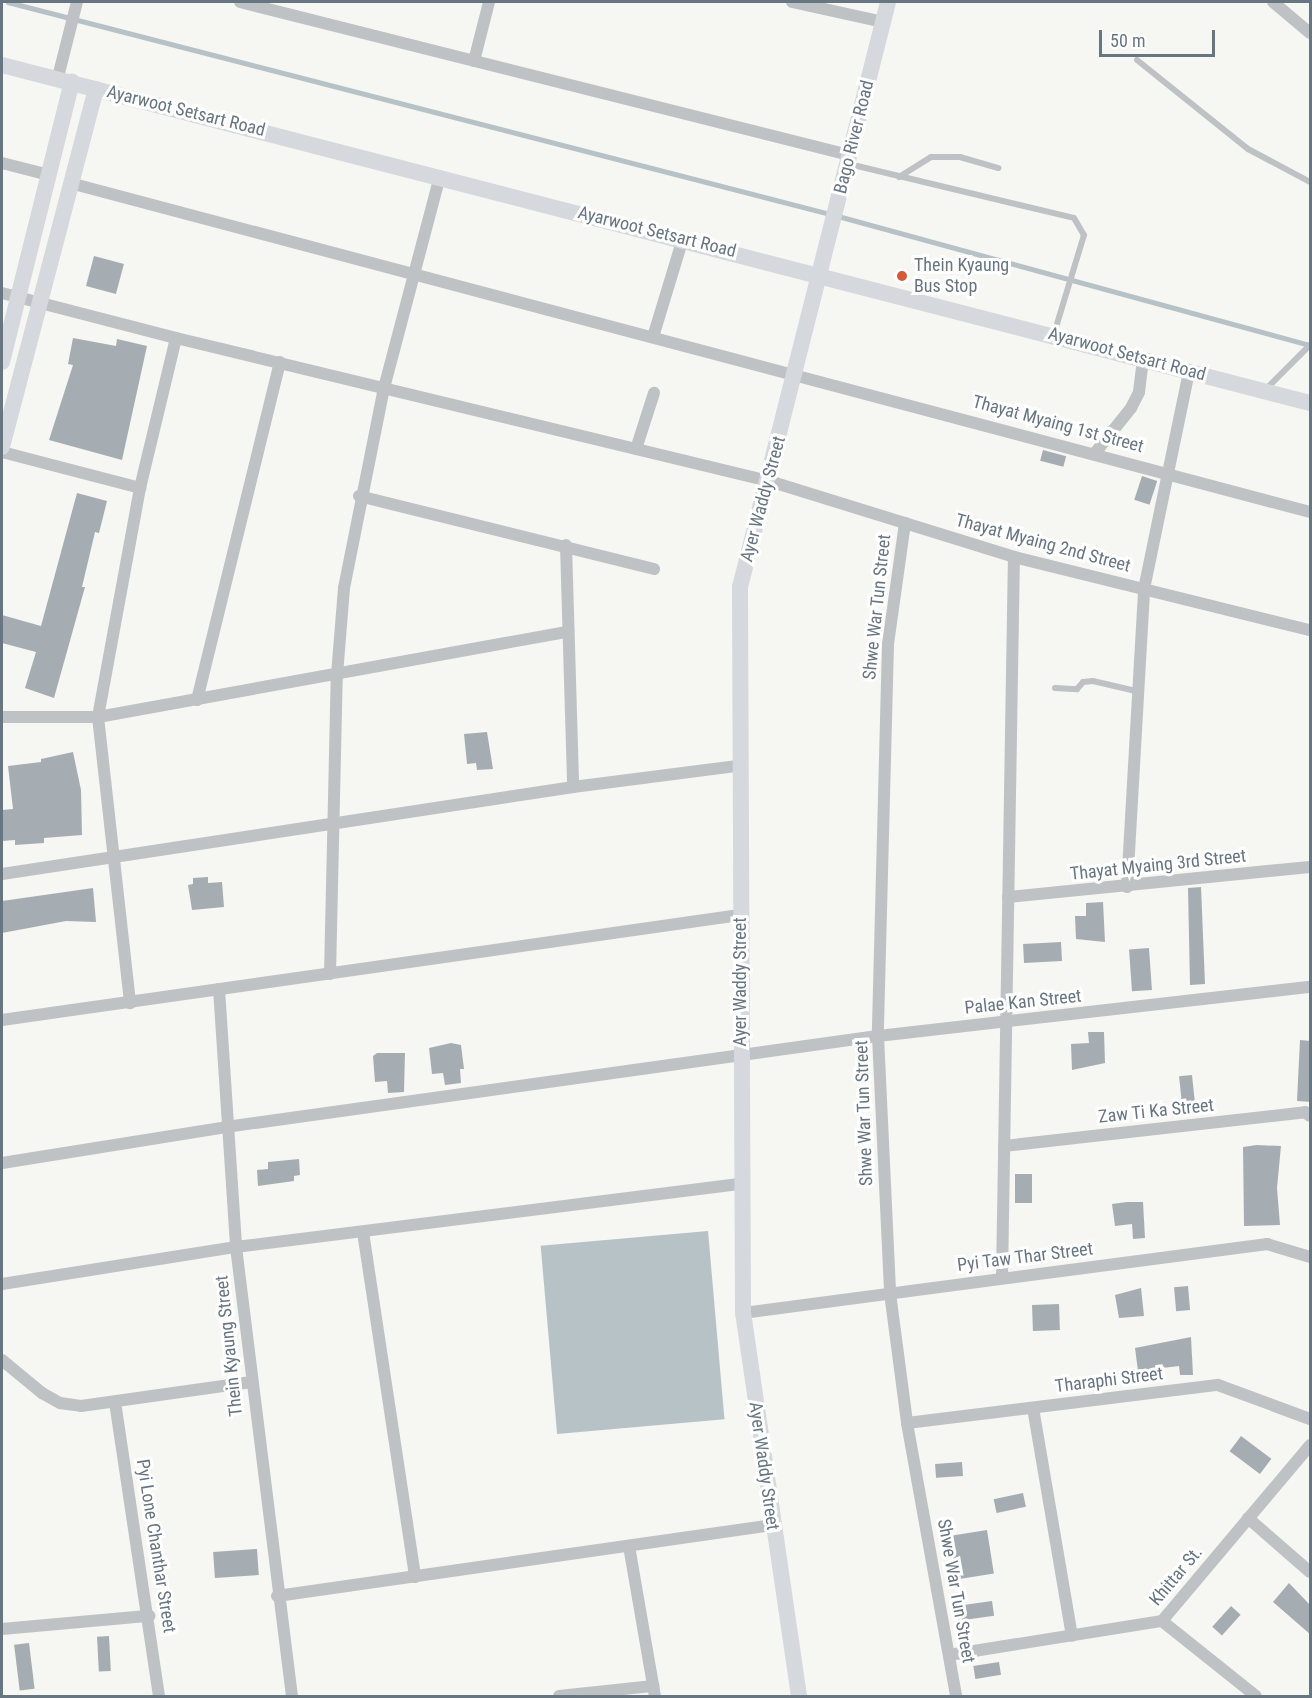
<!DOCTYPE html>
<style>
body{margin:0}
#map{position:relative;width:1312px;height:1698px;overflow:hidden;background:#f6f6f3;font-family:"Roboto Condensed",sans-serif}
div>[style]{position:absolute}
.water>*{inset:0;background:#b7c2c6;transform-origin:0 0}
.stream>*{height:4.5px;margin:-2.25px;padding:0 2.25px;transform-origin:2.25px;border-radius:2.25px;background:#b7c2c6}
.building>*{inset:0;background:#a6adb2;transform-origin:0 0}
.lane>*{height:6px;margin:-3px;padding:0 3px;transform-origin:3px;border-radius:3px;background:#bec2c5}
.street>*{height:12px;margin:-6px;padding:0 6px;transform-origin:6px;border-radius:6px;background:#bec2c5}
.secondary>*{height:16px;margin:-8px;padding:0 8px;transform-origin:8px;border-radius:8px;background:#d5d8dc}
.dots>*{width:16px;height:16px;translate:-50% -50%;box-sizing:border-box;border:3px solid #fff;border-radius:50%}
span{translate:-50% -50%;white-space:nowrap;text-align:center;line-height:1.15;-webkit-text-stroke:6px #fff;paint-order:stroke}
.street-label{font-size:18px;color:#687682}
.poi-label{font-size:18px;color:#687682}
.left{translate:0 -50%;text-align:left}
.frame{position:absolute;inset:0;border:3px solid #687682;pointer-events:none}
.scale{position:absolute;left:1099px;top:30px;width:116px;height:27px;box-sizing:border-box;border:3px solid #687682;border-top:0;padding-left:8px;font-size:18px;line-height:21px;white-space:nowrap;color:#687682;-webkit-text-stroke:4px #fff;paint-order:stroke}
</style>
<div id="map">
<div class="water">
<i style="left:708px;top:1231px;width:189px;height:168px;rotate:85deg"></i>
</div>
<div class="stream">
<i style="left:8px;top:2px;width:849px;rotate:14.46deg"></i>
<i style="left:838px;top:216px;width:489px;rotate:15.3deg"></i>
</div>
<div class="building">
<i style="left:94px;top:256px;width:31px;height:31px;rotate:15deg"></i>
<i style="clip-path:polygon(73px 338px,116px 346px,117px 339px,147px 346px,122px 460px,49px 440px,73px 365px,68px 364px)"></i>
<i style="left:1043px;top:450px;width:24px;height:11px;rotate:15deg"></i>
<i style="left:1142px;top:476px;width:16px;height:25px;rotate:18deg"></i>
<i style="clip-path:polygon(77px 493px,107px 501px,99px 533px,95px 532px,82px 587px,85px 587px,54px 698px,25px 688px,36px 652px,2px 643px,2px 615px,41px 626px)"></i>
<i style="clip-path:polygon(487px 732px,493px 769px,477px 770px,476px 763px,467px 764px,464px 734px)"></i>
<i style="clip-path:polygon(73px 752px,81px 790px,82px 835px,44px 838px,44px 843px,15px 845px,15px 840px,2px 841px,2px 810px,13px 809px,8px 766px,41px 762px,41px 759px)"></i>
<i style="clip-path:polygon(208px 877px,208px 883px,222px 882px,224px 907px,192px 910px,188px 885px,193px 884px,193px 878px)"></i>
<i style="clip-path:polygon(1201px 887px,1205px 984px,1190px 985px,1188px 888px)"></i>
<i style="clip-path:polygon(93px 888px,96px 922px,66px 921px,2px 933px,2px 901px)"></i>
<i style="clip-path:polygon(1103px 902px,1105px 942px,1076px 939px,1075px 916px,1086px 916px,1086px 903px)"></i>
<i style="left:1061px;top:942px;width:19px;height:38px;rotate:87deg"></i>
<i style="left:1149px;top:948px;width:42px;height:20px;rotate:86deg"></i>
<i style="clip-path:polygon(1088px 1032px,1104px 1032px,1105px 1063px,1072px 1070px,1071px 1044px,1089px 1043px)"></i>
<i style="clip-path:polygon(1300px 1040px,1311px 1041px,1311px 1102px,1297px 1101px)"></i>
<i style="clip-path:polygon(451px 1043px,461px 1045px,464px 1069px,460px 1069px,461px 1083px,445px 1085px,443px 1073px,432px 1074px,429px 1048px)"></i>
<i style="clip-path:polygon(377px 1053px,405px 1053px,404px 1092px,388px 1093px,387px 1081px,375px 1082px,373px 1056px)"></i>
<i style="left:1192px;top:1075px;width:28px;height:13px;rotate:84deg"></i>
<i style="clip-path:polygon(1257px 1145px,1281px 1146px,1277px 1188px,1280px 1225px,1244px 1226px,1243px 1147px)"></i>
<i style="clip-path:polygon(299px 1159px,300px 1175px,294px 1176px,294px 1181px,258px 1186px,257px 1170px,268px 1169px,268px 1162px)"></i>
<i style="left:1015px;top:1174px;width:17px;height:29px"></i>
<i style="clip-path:polygon(1127px 1202px,1143px 1202px,1145px 1238px,1133px 1239px,1132px 1224px,1115px 1226px,1112px 1204px)"></i>
<i style="left:1188px;top:1286px;width:24px;height:14px;rotate:85deg"></i>
<i style="clip-path:polygon(1141px 1288px,1144px 1316px,1119px 1318px,1115px 1295px)"></i>
<i style="left:1059px;top:1304px;width:26px;height:27px;rotate:88deg"></i>
<i style="clip-path:polygon(1191px 1337px,1193px 1375px,1180px 1375px,1179px 1366px,1138px 1371px,1135px 1348px)"></i>
<i style="left:1241px;top:1436px;width:38px;height:19px;rotate:37deg"></i>
<i style="left:962px;top:1462px;width:14px;height:27px;rotate:86deg"></i>
<i style="left:1023px;top:1493px;width:14px;height:30px;rotate:78deg"></i>
<i style="left:987px;top:1530px;width:44px;height:38px;rotate:81deg"></i>
<i style="left:257px;top:1549px;width:26px;height:44px;rotate:86deg"></i>
<i style="clip-path:polygon(1289px 1583px,1311px 1606px,1311px 1635px,1273px 1602px)"></i>
<i style="left:992px;top:1601px;width:15px;height:36px;rotate:82deg"></i>
<i style="left:1231px;top:1606px;width:13px;height:28px;rotate:42deg"></i>
<i style="left:109px;top:1636px;width:35px;height:12px;rotate:87deg"></i>
<i style="left:29px;top:1643px;width:46px;height:15px;rotate:83deg"></i>
<i style="left:999px;top:1662px;width:13px;height:26px;rotate:81deg"></i>
</div>
<div class="lane">
<i style="left:1137px;top:60px;width:142px;rotate:38.7deg"></i>
<i style="left:1248px;top:149px;width:70px;rotate:28deg"></i>
<i style="left:849px;top:164px;width:231px;rotate:13.5deg"></i>
<i style="left:1074px;top:218px;width:20px;rotate:60deg"></i>
<i style="left:1084px;top:235px;width:103px;rotate:106.9deg"></i>
<i style="left:899px;top:177px;width:38px;rotate:-32deg"></i>
<i style="left:931px;top:157px;width:29px"></i>
<i style="left:960px;top:157px;width:40px;rotate:16deg"></i>
<i style="left:1265px;top:390px;width:64px;rotate:-45deg"></i>
<i style="left:1055px;top:688px;width:22px;rotate:3deg"></i>
<i style="left:1077px;top:689px;width:9px;rotate:-49deg"></i>
<i style="left:1083px;top:682px;width:10px;rotate:-6deg"></i>
<i style="left:1093px;top:681px;width:44px;rotate:13.1deg"></i>
</div>
<div class="street">
<i style="left:240px;top:2px;width:628px;rotate:14.1deg"></i>
<i style="left:792px;top:2px;width:93px;rotate:12.4deg"></i>
<i style="left:1273px;top:2px;width:48px;rotate:40deg"></i>
<i style="left:474px;top:61px;width:61px;rotate:-75.7deg"></i>
<i style="left:58px;top:77px;width:77px;rotate:-75.8deg"></i>
<i style="left:2px;top:163px;width:49px;rotate:14.3deg"></i>
<i style="left:70px;top:183px;width:1283px;rotate:14.86deg"></i>
<i style="left:2px;top:293px;width:180px;rotate:14.5deg"></i>
<i style="left:176px;top:338px;width:154px;rotate:103.5deg"></i>
<i style="left:140px;top:488px;width:233px;rotate:100.4deg"></i>
<i style="left:98px;top:717px;width:288px;rotate:83.6deg"></i>
<i style="left:653px;top:337px;width:103px;rotate:-73.1deg"></i>
<i style="left:176px;top:338px;width:610px;rotate:13.56deg"></i>
<i style="left:769px;top:481px;width:257px;rotate:17.2deg"></i>
<i style="left:1014px;top:557px;width:305px;rotate:13.9deg"></i>
<i style="left:636px;top:449px;width:59px;rotate:-72.2deg"></i>
<i style="left:2px;top:452px;width:143px;rotate:14.6deg"></i>
<i style="left:1095px;top:453px;width:58px;rotate:-51.3deg"></i>
<i style="left:1131px;top:408px;width:18px;rotate:-63deg"></i>
<i style="left:1139px;top:392px;width:33px;rotate:-83deg"></i>
<i style="left:359px;top:496px;width:304px;rotate:13.9deg"></i>
<i style="left:905px;top:523px;width:122px;rotate:98deg"></i>
<i style="left:888px;top:644px;width:392px;rotate:91.5deg"></i>
<i style="left:878px;top:1036px;width:257px;rotate:87.3deg"></i>
<i style="left:890px;top:1293px;width:131px;rotate:82.5deg"></i>
<i style="left:907px;top:1423px;width:277px;rotate:79.8deg"></i>
<i style="left:566px;top:545px;width:242px;rotate:88.3deg"></i>
<i style="left:197px;top:700px;width:348px;rotate:-76.2deg"></i>
<i style="left:2px;top:717px;width:96px"></i>
<i style="left:98px;top:717px;width:478px;rotate:-10.3deg"></i>
<i style="left:2px;top:874px;width:578px;rotate:-8.66deg"></i>
<i style="left:573px;top:787px;width:166px;rotate:-7.3deg"></i>
<i style="left:1127px;top:887px;width:298px;rotate:-86.7deg"></i>
<i style="left:1144px;top:589px;width:223px;rotate:-78.3deg"></i>
<i style="left:1008px;top:897px;width:303px;rotate:-5.7deg"></i>
<i style="left:330px;top:974px;width:299px;rotate:-88.7deg"></i>
<i style="left:337px;top:675px;width:87px;rotate:-85.4deg"></i>
<i style="left:344px;top:588px;width:204px;rotate:-78.7deg"></i>
<i style="left:384px;top:388px;width:219px;rotate:-75.2deg"></i>
<i style="left:219px;top:989px;width:259px;rotate:86.2deg"></i>
<i style="left:236px;top:1247px;width:452px;rotate:82.9deg"></i>
<i style="left:2px;top:1020px;width:745px;rotate:-8.1deg"></i>
<i style="left:1004px;top:1146px;width:303px;rotate:-6.4deg"></i>
<i style="left:1305px;top:1112px;width:6px;rotate:39deg"></i>
<i style="left:2px;top:1163px;width:227px;rotate:-9.1deg"></i>
<i style="left:226px;top:1127px;width:658px;rotate:-7.95deg"></i>
<i style="left:878px;top:1036px;width:435px;rotate:-6.5deg"></i>
<i style="left:363px;top:1232px;width:349px;rotate:81.4deg"></i>
<i style="left:1002px;top:1277px;width:720px;rotate:-89.05deg"></i>
<i style="left:2px;top:1284px;width:237px;rotate:-9deg"></i>
<i style="left:236px;top:1247px;width:507px;rotate:-7.14deg"></i>
<i style="left:743px;top:1313px;width:529px;rotate:-7.5deg"></i>
<i style="left:1267px;top:1244px;width:45px;rotate:16.8deg"></i>
<i style="left:2px;top:1360px;width:52px;rotate:39.5deg"></i>
<i style="left:42px;top:1393px;width:21px;rotate:29deg"></i>
<i style="left:60px;top:1403px;width:21px;rotate:8deg"></i>
<i style="left:81px;top:1406px;width:172px;rotate:-8deg"></i>
<i style="left:115px;top:1402px;width:297px;rotate:81.5deg"></i>
<i style="left:1033px;top:1408px;width:231px;rotate:80.3deg"></i>
<i style="left:907px;top:1423px;width:313px;rotate:-7deg"></i>
<i style="left:1218px;top:1385px;width:98px;rotate:20.3deg"></i>
<i style="left:1248px;top:1518px;width:82px;rotate:41.1deg"></i>
<i style="left:629px;top:1546px;width:152px;rotate:80.2deg"></i>
<i style="left:277px;top:1596px;width:501px;rotate:-8.15deg"></i>
<i style="left:1162px;top:1621px;width:120px;rotate:38.6deg"></i>
<i style="left:2px;top:1629px;width:148px;rotate:-5.1deg"></i>
<i style="left:949px;top:1655px;width:216px;rotate:-9.1deg"></i>
<i style="left:1162px;top:1621px;width:230px;rotate:-49.9deg"></i>
<i style="left:559px;top:1696px;width:95px;rotate:-6.1deg"></i>
</div>
<div class="secondary">
<i style="left:2px;top:65px;width:1351px;rotate:14.49deg"></i>
<i style="left:2px;top:362px;width:289px;rotate:-76deg"></i>
<i style="left:2px;top:447px;width:370px;rotate:-75.3deg"></i>
<i style="left:799px;top:1696px;width:387px;rotate:-98.3deg"></i>
<i style="left:743px;top:1313px;width:726px;rotate:-90.24deg"></i>
<i style="left:740px;top:587px;width:603px;rotate:-75.8deg"></i>
</div>
<div class="dots">
<i style="left:902px;top:276px;background:#d45b36"></i>
</div>
<div class="street-label">
<span style="left:186px;top:111px;rotate:14deg">Ayarwoot Setsart Road</span>
<span style="left:854px;top:137px;rotate:-76deg">Bago River Road</span>
<span style="left:657px;top:232px;rotate:14deg">Ayarwoot Setsart Road</span>
<span style="left:1127px;top:354px;rotate:15deg">Ayarwoot Setsart Road</span>
<span style="left:1058px;top:424px;rotate:15deg">Thayat Myaing 1st Street</span>
<span style="left:763px;top:499px;rotate:-75deg">Ayer Waddy Street</span>
<span style="left:1043px;top:543px;rotate:15deg">Thayat Myaing 2nd Street</span>
<span style="left:877px;top:607px;rotate:-84deg">Shwe War Tun Street</span>
<span style="left:1158px;top:865px;rotate:-6deg">Thayat Myaing 3rd Street</span>
<span style="left:740px;top:982px;rotate:-90deg">Ayer Waddy Street</span>
<span style="left:1023px;top:1002px;rotate:-6deg">Palae Kan Street</span>
<span style="left:1156px;top:1111px;rotate:-6deg">Zaw Ti Ka Street</span>
<span style="left:864px;top:1113px;rotate:-92deg">Shwe War Tun Street</span>
<span style="left:1025px;top:1257px;rotate:-7deg">Pyi Taw Thar Street</span>
<span style="left:229px;top:1346px;rotate:-96deg">Thein Kyaung Street</span>
<span style="left:1109px;top:1380px;rotate:-7deg">Tharaphi Street</span>
<span style="left:764px;top:1466px;rotate:82deg">Ayer Waddy Street</span>
<span style="left:156px;top:1546px;rotate:81deg">Pyi Lone Chanthar Street</span>
<span style="left:1176px;top:1576px;rotate:-50deg">Khittar St.</span>
<span style="left:956px;top:1591px;rotate:80deg">Shwe War Tun Street</span>
</div>
<div class="poi-label">
<span class="left" style="left:914px;top:276px">Thein Kyaung<br>Bus Stop</span>
</div>
<div class="frame"></div>
<div class="scale">50 m</div>
</div>
